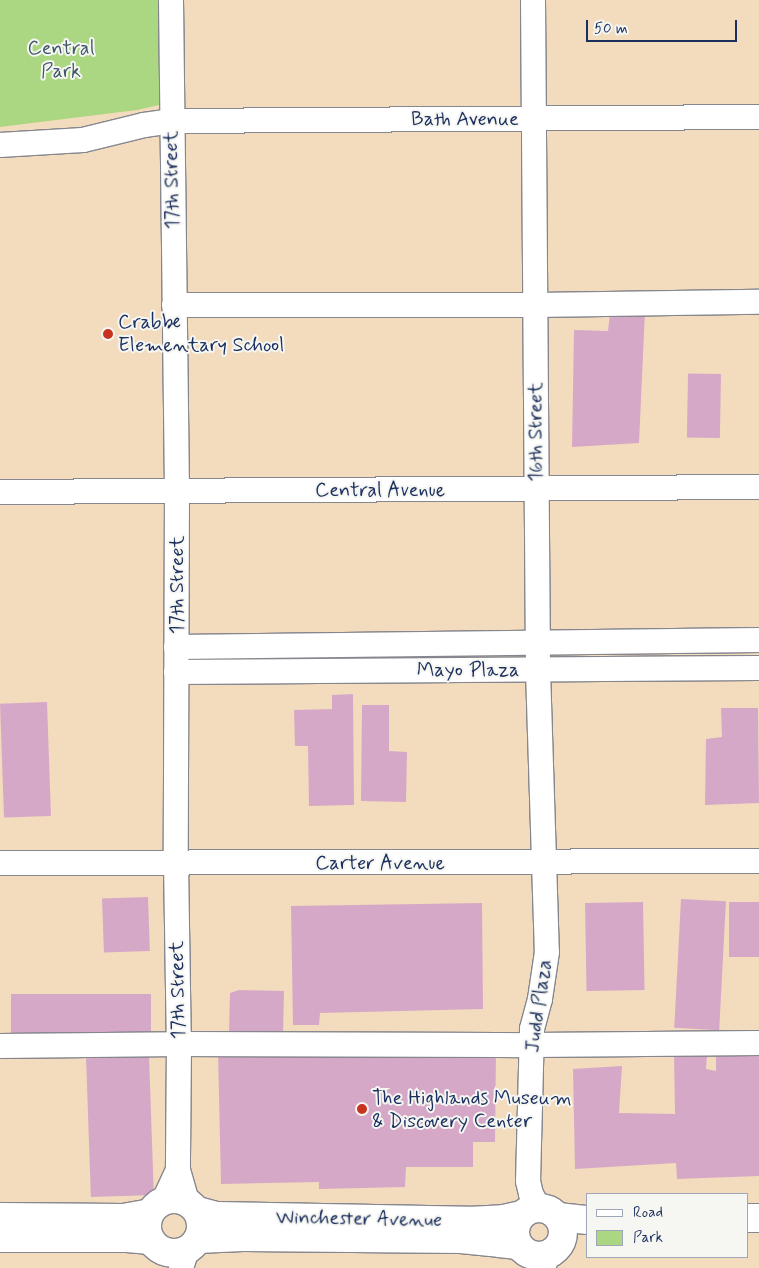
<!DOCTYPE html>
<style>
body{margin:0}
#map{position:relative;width:759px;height:1268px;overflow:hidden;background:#f2dcbd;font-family:Mynerve,sans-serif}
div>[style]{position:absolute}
.green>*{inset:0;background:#abd783}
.building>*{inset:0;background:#d6a8c7;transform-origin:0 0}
.roads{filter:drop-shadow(1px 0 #86868e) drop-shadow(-1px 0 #86868e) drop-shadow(0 1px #86868e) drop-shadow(0 -1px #86868e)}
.minor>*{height:24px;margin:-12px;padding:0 12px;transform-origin:12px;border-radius:12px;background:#fff}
.major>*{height:28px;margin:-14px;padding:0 14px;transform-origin:14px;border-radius:14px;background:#fff}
.major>.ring{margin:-14px;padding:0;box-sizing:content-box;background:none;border:28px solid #fff;border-radius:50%}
.dots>*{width:14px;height:14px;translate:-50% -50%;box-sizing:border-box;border:2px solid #f6f6f2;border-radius:50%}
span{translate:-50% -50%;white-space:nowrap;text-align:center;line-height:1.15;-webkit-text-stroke:4px #f6f6f2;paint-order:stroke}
.park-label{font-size:20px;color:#3f5967}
.street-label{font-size:20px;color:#1b2f5e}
.poi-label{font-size:20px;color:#1b2f5e}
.left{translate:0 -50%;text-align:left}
.legend{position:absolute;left:586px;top:1193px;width:162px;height:65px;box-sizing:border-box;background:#f6f6f2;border:1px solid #9ea6b7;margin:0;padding:6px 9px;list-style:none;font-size:15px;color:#1b2f5e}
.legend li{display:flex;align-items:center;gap:10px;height:25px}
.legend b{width:25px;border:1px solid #9ea6b7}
.scale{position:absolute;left:586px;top:20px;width:151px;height:22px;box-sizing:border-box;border:2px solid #1b2f5e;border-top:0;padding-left:6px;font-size:15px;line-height:18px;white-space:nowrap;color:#1b2f5e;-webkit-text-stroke:4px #f6f6f2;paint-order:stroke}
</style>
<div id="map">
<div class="green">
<i style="clip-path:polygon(0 0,160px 0,159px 105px,137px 110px,0 127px)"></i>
</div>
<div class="building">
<i style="clip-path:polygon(645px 311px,639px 443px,572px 447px,574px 330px,608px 331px,610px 313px)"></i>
<i style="left:721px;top:374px;width:64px;height:33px;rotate:91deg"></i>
<i style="clip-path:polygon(353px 694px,354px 805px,309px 806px,308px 746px,295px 746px,294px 710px,332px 709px,332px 695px)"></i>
<i style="left:47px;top:702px;width:114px;height:47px;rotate:88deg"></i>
<i style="clip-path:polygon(362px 705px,389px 705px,389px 751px,407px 752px,406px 802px,361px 801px)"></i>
<i style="clip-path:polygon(721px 708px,758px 708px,759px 803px,705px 805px,706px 739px,722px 737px)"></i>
<i style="left:148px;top:897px;width:54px;height:46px;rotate:88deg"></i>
<i style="left:681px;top:899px;width:45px;height:129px;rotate:3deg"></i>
<i style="left:643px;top:902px;width:88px;height:58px;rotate:89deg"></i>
<i style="left:729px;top:902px;width:30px;height:55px"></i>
<i style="clip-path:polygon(482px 903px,483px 1009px,320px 1013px,319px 1025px,293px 1025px,291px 906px)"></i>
<i style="clip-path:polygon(239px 990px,284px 991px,283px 1034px,229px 1033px,230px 993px)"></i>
<i style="left:151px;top:994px;width:40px;height:140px;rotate:90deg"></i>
<i style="clip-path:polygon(759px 1048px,759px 1176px,677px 1179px,676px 1163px,575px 1169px,573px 1069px,622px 1066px,619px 1113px,675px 1114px,674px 1053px,707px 1056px,706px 1069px,716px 1071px,716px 1049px)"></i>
<i style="clip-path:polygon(496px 1050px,495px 1142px,473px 1142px,473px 1167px,406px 1167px,405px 1187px,319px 1189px,319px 1182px,221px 1184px,218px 1051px)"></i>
<i style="left:149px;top:1056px;width:139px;height:63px;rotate:88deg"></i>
</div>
<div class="roads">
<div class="minor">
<i style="left:171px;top:0;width:491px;rotate:89.3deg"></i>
<i style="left:177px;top:491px;width:371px;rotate:90.2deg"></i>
<i style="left:176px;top:862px;width:182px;rotate:89.1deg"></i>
<i style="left:179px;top:1044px;width:126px;rotate:90.5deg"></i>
<i style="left:178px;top:1170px;width:33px;rotate:74deg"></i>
<i style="left:533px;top:0;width:670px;rotate:89.57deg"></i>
<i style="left:538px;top:670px;width:282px;rotate:88.2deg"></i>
<i style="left:547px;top:952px;width:48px;rotate:98.5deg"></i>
<i style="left:540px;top:999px;width:31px;rotate:105deg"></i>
<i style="left:532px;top:1029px;width:152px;rotate:91.5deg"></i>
<i style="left:528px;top:1181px;width:13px;rotate:77deg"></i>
<i style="left:531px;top:1194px;width:15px;rotate:62deg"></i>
<i style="left:0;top:145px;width:83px;rotate:-3.4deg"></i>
<i style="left:83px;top:140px;width:63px;rotate:-13.8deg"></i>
<i style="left:144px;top:125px;width:27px;rotate:-8deg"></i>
<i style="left:171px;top:121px;width:588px;rotate:-0.39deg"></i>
<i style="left:174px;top:305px;width:361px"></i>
<i style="left:535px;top:305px;width:224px;rotate:-0.8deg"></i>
<i style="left:0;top:492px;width:759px;rotate:-0.38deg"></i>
<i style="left:176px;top:647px;width:583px;rotate:-0.69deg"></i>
<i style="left:176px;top:672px;width:583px;rotate:-0.39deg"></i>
<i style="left:0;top:863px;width:759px;rotate:-0.15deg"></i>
<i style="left:0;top:1046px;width:179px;rotate:-0.6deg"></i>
<i style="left:179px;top:1044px;width:353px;rotate:0.2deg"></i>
<i style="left:532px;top:1045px;width:227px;rotate:-0.5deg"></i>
<i style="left:164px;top:1200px;width:33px;rotate:-65deg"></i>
<i style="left:181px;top:1268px;width:20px;rotate:-72deg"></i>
<i style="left:543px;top:1268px;width:15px;rotate:-70deg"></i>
</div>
<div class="major">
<i class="ring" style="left:147px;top:1199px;width:26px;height:26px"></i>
<i class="ring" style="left:515px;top:1208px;width:20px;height:20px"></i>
<i style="left:198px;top:1211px;width:20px;rotate:15deg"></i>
<i style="left:217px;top:1216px;width:251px;rotate:1.1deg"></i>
<i style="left:468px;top:1221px;width:36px;rotate:-3deg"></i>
<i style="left:504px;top:1219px;width:17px;rotate:-13deg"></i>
<i style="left:0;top:1217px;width:123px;rotate:0.5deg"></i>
<i style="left:123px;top:1218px;width:27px;rotate:-10deg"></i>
<i style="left:558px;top:1217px;width:30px;rotate:6deg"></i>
<i style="left:748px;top:1218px;width:11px"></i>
<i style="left:0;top:1238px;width:127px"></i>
<i style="left:127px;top:1238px;width:23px;rotate:5deg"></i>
<i style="left:198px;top:1239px;width:45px;rotate:-2.5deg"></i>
<i style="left:243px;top:1237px;width:218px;rotate:0.5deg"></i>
<i style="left:461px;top:1239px;width:57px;rotate:6deg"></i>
</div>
</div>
<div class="dots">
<i style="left:108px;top:334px;background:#c8321e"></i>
<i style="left:362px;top:1109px;background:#c8321e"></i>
</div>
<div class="park-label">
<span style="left:61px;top:60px">Central<br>Park</span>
</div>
<div class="street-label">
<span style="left:465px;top:119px">Bath Avenue</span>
<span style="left:172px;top:180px;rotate:-91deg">17th Street</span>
<span style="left:536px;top:432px;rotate:-90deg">16th Street</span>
<span style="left:380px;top:490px">Central Avenue</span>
<span style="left:177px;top:585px;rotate:-90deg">17th Street</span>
<span style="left:468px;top:670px">Mayo Plaza</span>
<span style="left:380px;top:863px">Carter Avenue</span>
<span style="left:178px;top:990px;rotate:-91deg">17th Street</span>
<span style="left:539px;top:1006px;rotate:-82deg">Judd Plaza</span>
<span style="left:359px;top:1219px;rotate:1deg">Winchester Avenue</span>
</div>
<div class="poi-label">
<span class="left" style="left:118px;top:334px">Crabbe<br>Elementary School</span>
<span class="left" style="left:372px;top:1110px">The Highlands Museum<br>&amp; Discovery Center</span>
</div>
<ul class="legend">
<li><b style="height:6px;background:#fff"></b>Road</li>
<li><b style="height:14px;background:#abd783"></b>Park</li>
</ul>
<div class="scale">50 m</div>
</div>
